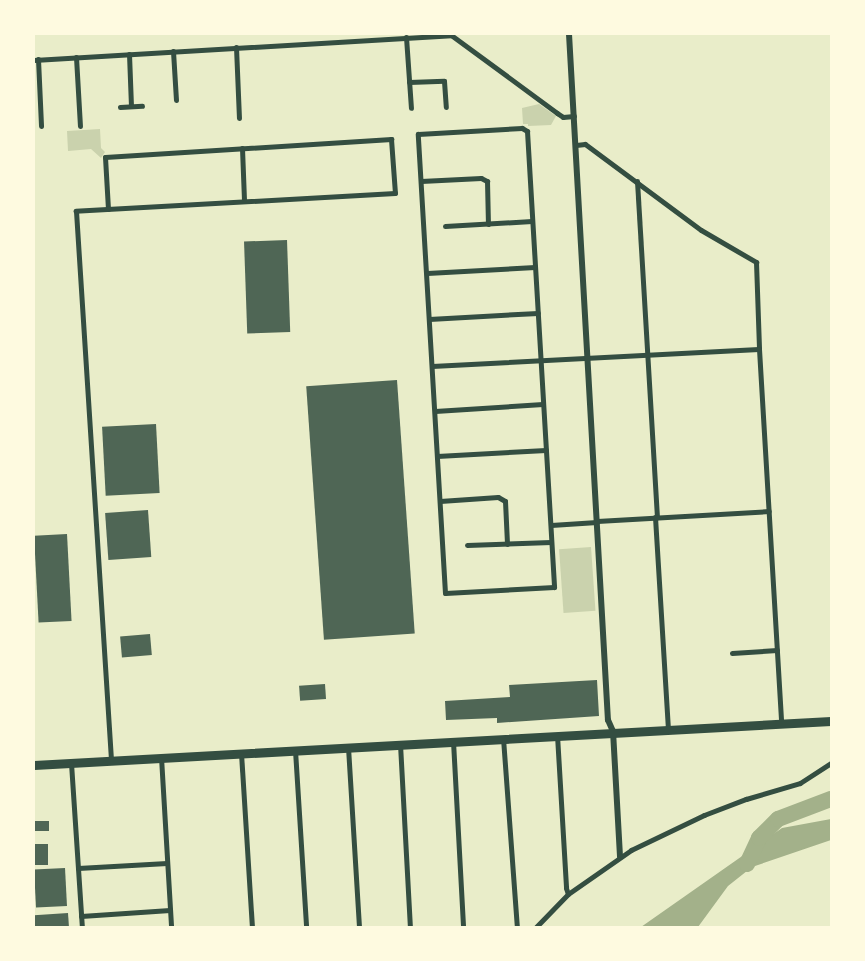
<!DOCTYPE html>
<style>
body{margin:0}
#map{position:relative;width:865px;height:961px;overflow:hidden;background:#e9edc9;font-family:"Golos Text",sans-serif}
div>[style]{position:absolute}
.green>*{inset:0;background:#cad2ad;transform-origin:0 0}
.water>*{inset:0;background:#a3b18a}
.river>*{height:16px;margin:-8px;padding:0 8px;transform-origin:8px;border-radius:8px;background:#a3b18a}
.building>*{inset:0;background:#4f6655;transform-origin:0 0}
.minor>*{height:5px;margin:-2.5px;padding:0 2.5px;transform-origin:2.5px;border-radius:2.5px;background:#344e41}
.tertiary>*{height:6px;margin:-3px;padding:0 3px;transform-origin:3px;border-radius:3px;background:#344e41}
.primary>*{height:9px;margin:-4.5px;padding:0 4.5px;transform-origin:4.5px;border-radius:4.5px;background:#344e41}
span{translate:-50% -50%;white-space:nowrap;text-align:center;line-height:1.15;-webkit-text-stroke:4px #fefae0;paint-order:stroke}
.frame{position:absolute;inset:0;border:35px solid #fefae0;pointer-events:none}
</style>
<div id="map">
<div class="green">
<i style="clip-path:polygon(539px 104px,556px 116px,551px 125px,528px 126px,528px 124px,523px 124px,522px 108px)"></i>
<i style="clip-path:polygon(100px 129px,101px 148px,105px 152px,101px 158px,91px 149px,68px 151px,67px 131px)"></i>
<i style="left:591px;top:547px;width:64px;height:32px;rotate:86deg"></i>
</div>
<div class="water">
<i style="clip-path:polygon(831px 819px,831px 840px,752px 867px,728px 886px,698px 927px,641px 927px,782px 828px)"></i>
</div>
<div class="river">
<i style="left:747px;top:864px;width:29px;rotate:-65deg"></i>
<i style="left:759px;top:838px;width:27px;rotate:-45deg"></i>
<i style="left:778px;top:819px;width:57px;rotate:-20.7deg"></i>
</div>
<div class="building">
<i style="left:287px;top:240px;width:92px;height:43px;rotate:88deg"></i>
<i style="left:397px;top:380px;width:254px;height:91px;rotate:86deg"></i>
<i style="left:156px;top:424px;width:69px;height:54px;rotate:87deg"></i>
<i style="left:148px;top:510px;width:47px;height:43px;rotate:86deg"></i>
<i style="left:67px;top:534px;width:87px;height:33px;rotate:87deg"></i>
<i style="left:150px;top:634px;width:21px;height:30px;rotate:85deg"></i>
<i style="clip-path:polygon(597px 680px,599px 716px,497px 723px,497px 718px,446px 720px,445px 701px,510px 697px,509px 685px)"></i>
<i style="left:325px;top:684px;width:15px;height:26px;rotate:86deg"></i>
<i style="left:49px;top:821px;width:10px;height:15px;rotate:90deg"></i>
<i style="left:34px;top:844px;width:14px;height:21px"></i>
<i style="left:65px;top:868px;width:38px;height:31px;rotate:87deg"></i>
<i style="left:68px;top:913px;width:14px;height:34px;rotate:86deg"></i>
</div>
<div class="minor">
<i style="left:406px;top:37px;width:71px;rotate:86deg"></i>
<i style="left:236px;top:47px;width:71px;rotate:87.6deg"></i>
<i style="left:173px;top:51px;width:49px;rotate:86.5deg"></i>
<i style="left:129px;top:54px;width:52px;rotate:87.8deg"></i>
<i style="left:76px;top:57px;width:69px;rotate:86.7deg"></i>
<i style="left:38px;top:59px;width:67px;rotate:87.4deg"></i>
<i style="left:34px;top:60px;width:418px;rotate:-3.4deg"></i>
<i style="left:451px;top:35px;width:132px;rotate:36.3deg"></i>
<i style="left:557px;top:113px;width:7px;rotate:34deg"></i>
<i style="left:563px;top:117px;width:11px;rotate:-5deg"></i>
<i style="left:409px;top:82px;width:35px;rotate:-2deg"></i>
<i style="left:444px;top:81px;width:26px;rotate:86deg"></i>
<i style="left:120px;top:107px;width:22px;rotate:-3deg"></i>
<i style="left:522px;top:128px;width:6px;rotate:31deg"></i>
<i style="left:527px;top:131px;width:457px;rotate:86.6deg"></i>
<i style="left:554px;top:587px;width:109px;rotate:176.8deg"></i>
<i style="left:445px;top:593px;width:460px;rotate:-93.4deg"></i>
<i style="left:418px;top:134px;width:104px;rotate:-3.3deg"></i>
<i style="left:576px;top:145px;width:9px;rotate:-6deg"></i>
<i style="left:585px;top:144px;width:144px;rotate:36.6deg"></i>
<i style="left:701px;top:230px;width:64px;rotate:30.2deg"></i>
<i style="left:756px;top:262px;width:87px;rotate:88deg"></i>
<i style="left:242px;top:148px;width:53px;rotate:87.8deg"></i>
<i style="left:421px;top:181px;width:60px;rotate:-2.9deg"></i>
<i style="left:481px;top:178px;width:7px;rotate:27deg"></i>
<i style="left:487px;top:181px;width:43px;rotate:88.7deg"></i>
<i style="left:637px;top:181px;width:337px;rotate:86.6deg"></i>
<i style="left:108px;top:209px;width:52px;rotate:-93.3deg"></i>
<i style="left:105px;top:157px;width:287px;rotate:-3.6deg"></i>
<i style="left:391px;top:139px;width:54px;rotate:85.8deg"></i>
<i style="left:395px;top:193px;width:320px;rotate:176.8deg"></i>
<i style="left:76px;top:211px;width:550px;rotate:86.35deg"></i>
<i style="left:445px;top:226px;width:87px;rotate:-3.3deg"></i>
<i style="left:427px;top:273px;width:108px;rotate:-3.2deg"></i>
<i style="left:429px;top:319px;width:109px;rotate:-3.2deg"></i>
<i style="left:432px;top:366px;width:327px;rotate:-3deg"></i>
<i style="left:759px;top:349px;width:375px;rotate:86.6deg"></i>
<i style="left:435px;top:411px;width:108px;rotate:-3.7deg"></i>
<i style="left:437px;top:456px;width:109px;rotate:-3.2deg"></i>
<i style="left:440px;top:501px;width:58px;rotate:-3.9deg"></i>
<i style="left:498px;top:497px;width:8px;rotate:30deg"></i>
<i style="left:505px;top:501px;width:43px;rotate:87.3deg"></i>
<i style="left:655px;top:517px;width:211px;rotate:86.5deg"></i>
<i style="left:597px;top:521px;width:172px;rotate:-3.3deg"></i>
<i style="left:551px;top:525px;width:46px;rotate:-3.7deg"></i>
<i style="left:467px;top:545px;width:84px;rotate:-2deg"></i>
<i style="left:732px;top:653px;width:45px;rotate:-3.8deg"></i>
<i style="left:557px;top:735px;width:153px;rotate:86.6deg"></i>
<i style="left:566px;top:888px;width:6px;rotate:72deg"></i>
<i style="left:503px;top:738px;width:190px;rotate:85.8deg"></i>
<i style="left:453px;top:741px;width:186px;rotate:86.9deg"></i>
<i style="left:400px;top:744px;width:183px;rotate:86.9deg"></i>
<i style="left:348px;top:747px;width:180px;rotate:86.5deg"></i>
<i style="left:295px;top:750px;width:177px;rotate:86.4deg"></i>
<i style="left:241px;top:753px;width:174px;rotate:86.4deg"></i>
<i style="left:161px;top:757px;width:170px;rotate:86.6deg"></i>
<i style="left:71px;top:763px;width:164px;rotate:86.2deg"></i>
<i style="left:78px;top:868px;width:89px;rotate:-3.2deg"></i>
<i style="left:81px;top:916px;width:89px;rotate:-3.9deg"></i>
<i style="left:536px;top:927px;width:46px;rotate:-45.9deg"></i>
<i style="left:568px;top:894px;width:77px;rotate:-34.9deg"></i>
<i style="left:631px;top:850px;width:81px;rotate:-25.6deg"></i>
<i style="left:704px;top:815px;width:45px;rotate:-20.9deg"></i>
<i style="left:746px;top:799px;width:56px;rotate:-16.5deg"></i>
<i style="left:800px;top:783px;width:37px;rotate:-33deg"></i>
</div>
<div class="tertiary">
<i style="left:569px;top:34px;width:687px;rotate:86.75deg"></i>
<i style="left:608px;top:720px;width:12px;rotate:66deg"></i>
<i style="left:613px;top:731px;width:126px;rotate:86.8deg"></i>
</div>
<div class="primary">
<i style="left:34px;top:765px;width:798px;rotate:-3.16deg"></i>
</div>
<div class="frame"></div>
</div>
